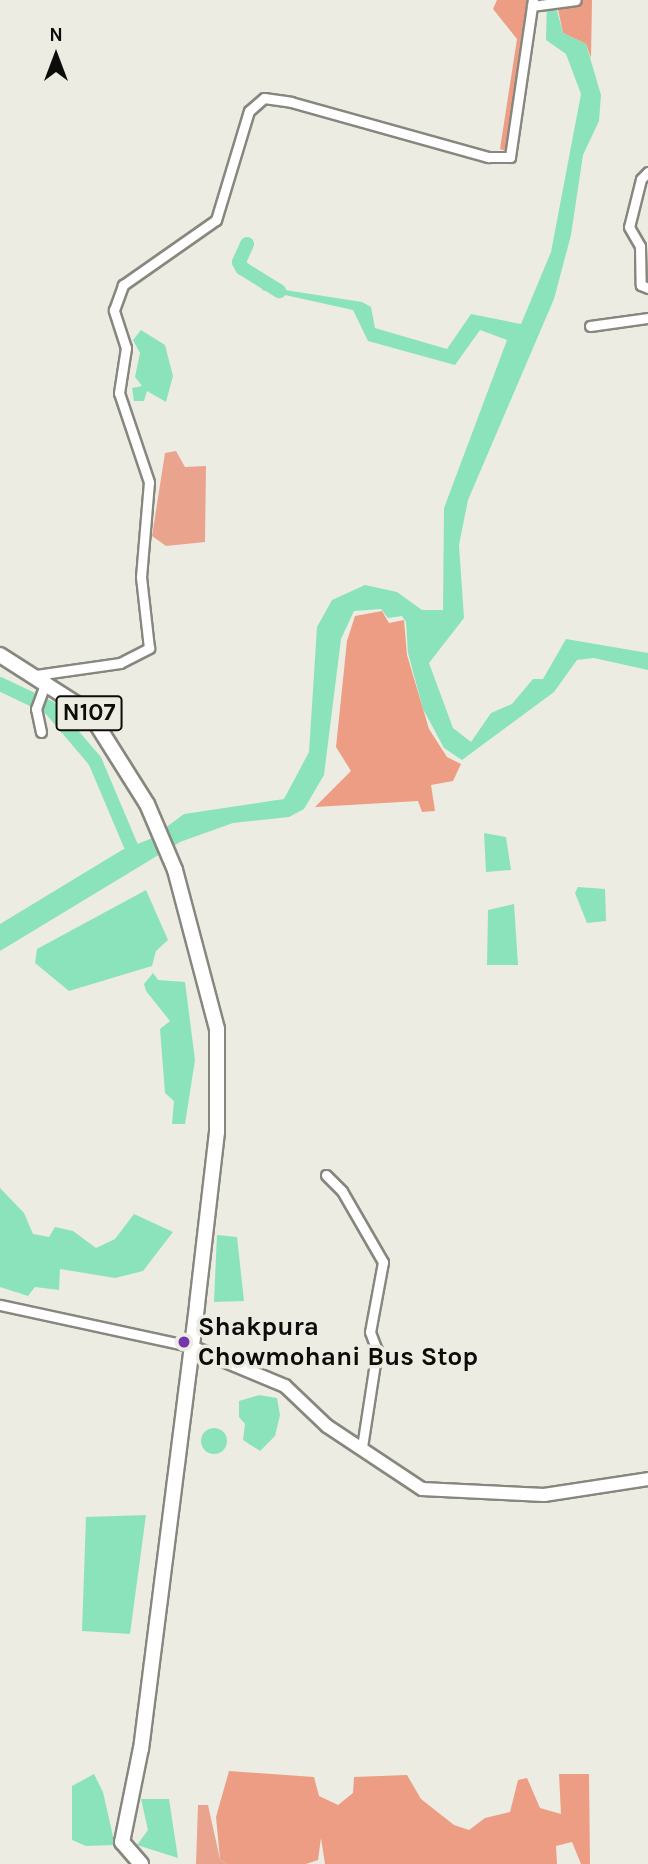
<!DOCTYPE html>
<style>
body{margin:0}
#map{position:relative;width:648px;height:1864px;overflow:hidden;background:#edece3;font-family:Karla,sans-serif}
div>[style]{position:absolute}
.green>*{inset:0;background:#eaa48e}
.forest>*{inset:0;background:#ec9d83}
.water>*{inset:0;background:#8be3bc}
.round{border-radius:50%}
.river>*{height:14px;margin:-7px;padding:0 7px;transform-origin:7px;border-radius:7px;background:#8be3bc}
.roads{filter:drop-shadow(2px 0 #88877f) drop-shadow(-2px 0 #88877f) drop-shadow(0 2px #88877f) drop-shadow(0 -2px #88877f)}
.minor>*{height:9px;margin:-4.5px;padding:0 4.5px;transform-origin:4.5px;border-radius:4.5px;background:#fff}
.secondary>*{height:12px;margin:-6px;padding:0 6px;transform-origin:6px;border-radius:6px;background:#fff}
.trunk>*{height:14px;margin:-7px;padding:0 7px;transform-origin:7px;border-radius:7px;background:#fff}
.dots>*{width:19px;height:19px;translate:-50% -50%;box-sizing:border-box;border:4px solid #edece3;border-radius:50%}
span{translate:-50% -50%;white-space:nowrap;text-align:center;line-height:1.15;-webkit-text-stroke:7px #edece3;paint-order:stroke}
.shield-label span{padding:2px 5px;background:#edece3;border:2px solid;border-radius:5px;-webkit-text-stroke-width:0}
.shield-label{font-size:24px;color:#0c0c09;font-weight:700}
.poi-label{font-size:26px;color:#0c0c09;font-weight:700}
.left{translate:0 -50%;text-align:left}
.north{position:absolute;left:21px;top:21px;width:70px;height:70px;-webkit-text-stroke:5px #edece3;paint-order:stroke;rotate:0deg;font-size:19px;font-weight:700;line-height:28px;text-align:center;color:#0c0c09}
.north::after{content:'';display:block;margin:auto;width:24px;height:32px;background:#0c0c09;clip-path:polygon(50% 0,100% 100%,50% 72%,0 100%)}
</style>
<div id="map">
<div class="green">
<i style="clip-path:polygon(176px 451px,185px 467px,206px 466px,205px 542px,166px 546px,152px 536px,165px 453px)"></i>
<i style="clip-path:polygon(198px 1805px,208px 1805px,220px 1859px,227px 1864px,196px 1864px)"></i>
</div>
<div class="forest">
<i style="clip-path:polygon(497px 0,541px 0,529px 43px,514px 154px,500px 149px,517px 39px,493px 9px)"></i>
<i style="clip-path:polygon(556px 0,592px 0,591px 58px,586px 44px,563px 33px)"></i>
<i style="clip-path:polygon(382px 611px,389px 623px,404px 620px,407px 655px,429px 729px,447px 757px,461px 764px,453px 781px,431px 785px,435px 811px,422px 812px,418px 801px,315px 807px,351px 771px,336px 747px,347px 641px,355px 616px)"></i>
<i style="clip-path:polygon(229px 1771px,314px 1777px,319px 1796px,338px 1805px,353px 1793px,354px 1777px,407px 1775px,421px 1799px,454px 1825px,469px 1830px,485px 1818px,510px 1812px,518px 1780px,527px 1778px,540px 1808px,561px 1814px,559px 1774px,589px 1774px,590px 1864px,581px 1864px,572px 1842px,556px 1846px,557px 1864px,325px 1864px,321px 1838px,318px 1860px,306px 1864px,227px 1864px,220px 1859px,216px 1817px)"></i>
</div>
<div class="water">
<i style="clip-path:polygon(547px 0,555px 3px,563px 33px,586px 44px,601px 95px,599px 121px,583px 155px,571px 235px,554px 299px,468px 500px,459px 545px,464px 618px,429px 663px,453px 728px,471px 742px,491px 713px,512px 704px,533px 679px,543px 679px,566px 639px,648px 653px,648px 670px,594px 658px,577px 660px,554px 692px,462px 760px,444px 748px,423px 709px,408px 653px,406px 622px,402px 616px,388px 618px,381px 609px,354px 611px,341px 639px,324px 775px,304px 809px,289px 817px,233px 823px,180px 842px,0 951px,0 924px,122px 850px,150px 839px,184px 814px,284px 799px,309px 752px,317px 627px,332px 600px,365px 585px,397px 592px,422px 610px,443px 610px,444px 508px,507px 340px,480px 330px,455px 365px,368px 341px,353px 310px,262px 290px,265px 281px,285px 290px,362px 302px,371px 307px,375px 328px,447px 349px,471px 314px,521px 324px,551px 252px,581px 94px,566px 54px,546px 40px)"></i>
<i style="clip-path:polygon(141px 330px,165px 345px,173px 376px,166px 402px,147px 391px,144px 401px,134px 401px,132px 388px,142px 386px,135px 377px,140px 353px,133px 340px)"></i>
<i style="clip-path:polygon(484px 833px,506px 837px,511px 870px,486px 872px)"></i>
<i style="clip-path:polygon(578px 887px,605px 889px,606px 921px,587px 923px,575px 893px)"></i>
<i style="clip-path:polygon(146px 890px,168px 940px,156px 951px,152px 966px,69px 991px,35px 963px,37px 949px)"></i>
<i style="clip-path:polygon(514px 904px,518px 965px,487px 965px,488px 910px)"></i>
<i style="clip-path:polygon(153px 973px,158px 980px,185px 982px,195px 1060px,185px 1124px,172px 1124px,174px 1101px,165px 1093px,160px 1029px,170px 1021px,146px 991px,144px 984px)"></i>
<i style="clip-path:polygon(0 1188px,24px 1213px,33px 1234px,49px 1237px,55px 1227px,73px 1231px,96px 1248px,115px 1239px,134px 1214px,173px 1232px,143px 1271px,115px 1278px,60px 1269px,59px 1290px,35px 1287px,28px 1296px,0 1287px)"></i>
<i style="clip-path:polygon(217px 1235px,237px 1237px,244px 1301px,214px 1302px)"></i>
<i style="clip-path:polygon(259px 1395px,277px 1398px,280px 1415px,275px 1436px,260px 1451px,243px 1440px,245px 1424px,239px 1417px,239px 1401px)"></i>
<i class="round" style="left:201px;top:1428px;width:26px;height:26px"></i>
<i style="clip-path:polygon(146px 1515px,130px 1634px,82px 1631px,86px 1517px)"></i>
<i style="clip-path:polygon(94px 1774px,103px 1792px,115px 1845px,86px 1846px,72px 1840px,72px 1786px)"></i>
<i style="clip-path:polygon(141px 1799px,169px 1799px,178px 1858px,137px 1845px,148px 1830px)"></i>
</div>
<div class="river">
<i style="left:247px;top:244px;width:20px;rotate:114deg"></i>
<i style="left:239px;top:262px;width:7px;rotate:63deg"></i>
<i style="left:242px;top:268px;width:44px;rotate:31.9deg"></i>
<i style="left:0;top:684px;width:55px;rotate:25.6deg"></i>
<i style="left:50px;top:708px;width:70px;rotate:49.7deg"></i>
<i style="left:95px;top:761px;width:98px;rotate:67.1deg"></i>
</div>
<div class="roads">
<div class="minor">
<i style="left:532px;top:6px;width:44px;rotate:-7.8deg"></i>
<i style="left:648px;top:172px;width:10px;rotate:135deg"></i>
<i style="left:641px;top:179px;width:49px;rotate:104deg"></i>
<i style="left:629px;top:227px;width:22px;rotate:60deg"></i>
<i style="left:640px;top:246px;width:39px;rotate:89deg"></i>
<i style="left:641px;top:285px;width:8px;rotate:23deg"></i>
<i style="left:590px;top:326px;width:59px;rotate:-7.9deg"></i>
<i style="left:36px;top:675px;width:85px;rotate:-8.1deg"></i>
<i style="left:120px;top:663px;width:33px;rotate:-27deg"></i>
<i style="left:149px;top:648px;width:71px;rotate:-96.4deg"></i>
<i style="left:141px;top:577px;width:95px;rotate:-85.2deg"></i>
<i style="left:149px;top:482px;width:94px;rotate:-108.6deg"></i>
<i style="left:119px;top:393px;width:46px;rotate:-81.2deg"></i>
<i style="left:126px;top:348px;width:40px;rotate:-108deg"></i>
<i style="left:114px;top:310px;width:27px;rotate:-70deg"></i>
<i style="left:123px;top:285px;width:113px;rotate:-35deg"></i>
<i style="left:216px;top:220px;width:114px;rotate:-73.2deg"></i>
<i style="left:249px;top:111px;width:20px;rotate:-41deg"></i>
<i style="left:264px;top:98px;width:27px;rotate:8deg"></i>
<i style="left:291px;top:102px;width:205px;rotate:15.6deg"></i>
<i style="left:488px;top:157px;width:22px"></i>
<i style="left:510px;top:157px;width:159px;rotate:-81.7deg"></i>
<i style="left:41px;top:732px;width:24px;rotate:-102deg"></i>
<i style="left:36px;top:709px;width:30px;rotate:-70deg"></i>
<i style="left:326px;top:1175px;width:23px;rotate:45deg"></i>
<i style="left:342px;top:1191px;width:82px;rotate:60deg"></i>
<i style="left:383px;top:1262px;width:71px;rotate:100.5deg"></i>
<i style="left:370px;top:1332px;width:19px;rotate:69deg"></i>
<i style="left:377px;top:1350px;width:98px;rotate:98.8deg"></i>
<i style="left:0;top:1305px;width:193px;rotate:12.2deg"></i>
</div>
<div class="secondary">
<i style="left:189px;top:1346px;width:104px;rotate:22.6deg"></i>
<i style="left:285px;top:1386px;width:58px;rotate:43.6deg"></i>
<i style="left:327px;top:1426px;width:114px;rotate:33.6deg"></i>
<i style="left:422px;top:1489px;width:122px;rotate:2.8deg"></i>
<i style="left:544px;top:1495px;width:105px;rotate:-8.7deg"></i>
</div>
<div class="trunk">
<i style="left:0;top:655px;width:106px;rotate:32.6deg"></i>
<i style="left:89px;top:712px;width:109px;rotate:57.8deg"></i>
<i style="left:147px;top:804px;width:72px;rotate:67deg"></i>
<i style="left:175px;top:870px;width:164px;rotate:75.2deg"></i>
<i style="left:217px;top:1029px;width:103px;rotate:90deg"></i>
<i style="left:217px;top:1132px;width:175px;rotate:96.6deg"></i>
<i style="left:197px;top:1306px;width:446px;rotate:97.2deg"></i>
<i style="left:141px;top:1748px;width:96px;rotate:101.4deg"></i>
<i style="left:122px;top:1842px;width:29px;rotate:49deg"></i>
</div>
</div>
<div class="dots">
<i style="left:184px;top:1342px;background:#7436ac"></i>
</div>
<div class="shield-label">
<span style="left:89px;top:713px">N107</span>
</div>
<div class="poi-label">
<span class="left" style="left:198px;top:1342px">Shakpura<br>Chowmohani Bus Stop</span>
</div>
<div class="north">N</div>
</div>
